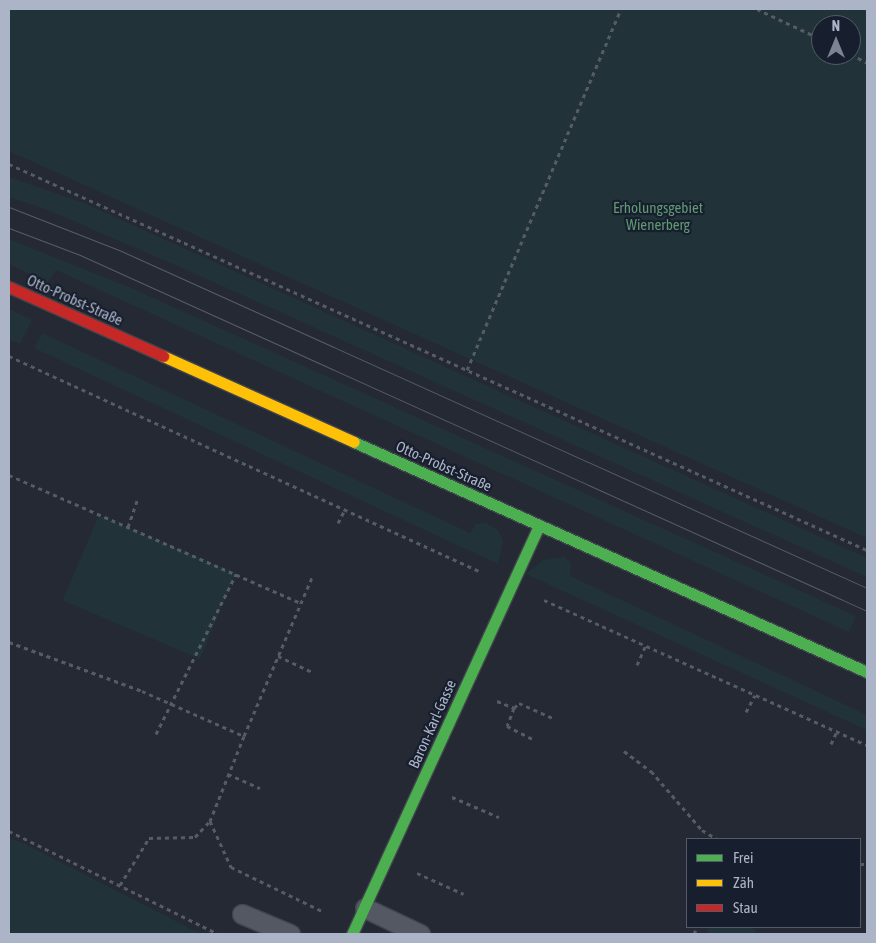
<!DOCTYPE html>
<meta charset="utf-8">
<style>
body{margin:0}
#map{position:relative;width:876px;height:943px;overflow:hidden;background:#242933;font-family:"Asap Condensed",sans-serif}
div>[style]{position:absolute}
.green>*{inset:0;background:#213339;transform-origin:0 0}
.path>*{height:3px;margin-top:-1.5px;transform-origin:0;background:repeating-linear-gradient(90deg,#565c64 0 4px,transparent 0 8px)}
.roads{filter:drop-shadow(1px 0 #40444c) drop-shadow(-1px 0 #40444c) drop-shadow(0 1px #40444c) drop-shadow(0 -1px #40444c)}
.lane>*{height:19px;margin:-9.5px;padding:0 9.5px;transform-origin:9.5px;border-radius:9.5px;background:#545862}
.fast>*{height:11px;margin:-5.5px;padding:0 5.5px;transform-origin:5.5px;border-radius:5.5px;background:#4caf50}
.slow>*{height:11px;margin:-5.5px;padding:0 5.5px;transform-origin:5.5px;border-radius:5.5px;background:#ffc107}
.jam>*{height:11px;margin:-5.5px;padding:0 5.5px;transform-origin:5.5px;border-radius:5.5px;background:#c62828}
.tram>*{height:1px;margin:-0.5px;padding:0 0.5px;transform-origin:0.5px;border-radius:0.5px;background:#585c65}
span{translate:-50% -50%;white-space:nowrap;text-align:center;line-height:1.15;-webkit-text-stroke:4.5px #171f2e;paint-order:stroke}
.park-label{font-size:15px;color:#619972}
.street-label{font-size:15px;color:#acb4c7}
.frame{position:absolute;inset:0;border:10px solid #acb4c7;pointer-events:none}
.legend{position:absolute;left:686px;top:838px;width:175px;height:90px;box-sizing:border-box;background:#171f2e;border:1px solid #535b6b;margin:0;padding:6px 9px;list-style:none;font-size:15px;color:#acb4c7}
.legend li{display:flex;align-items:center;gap:10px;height:25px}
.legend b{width:25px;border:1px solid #535b6b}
.north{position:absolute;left:811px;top:15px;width:50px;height:50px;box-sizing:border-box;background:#171f2e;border:1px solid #535b6b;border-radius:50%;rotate:0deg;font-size:14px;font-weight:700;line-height:20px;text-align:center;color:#acb4c7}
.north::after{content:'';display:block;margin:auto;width:18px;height:22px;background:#7c8393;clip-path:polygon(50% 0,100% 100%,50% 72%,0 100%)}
</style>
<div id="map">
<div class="green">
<i style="clip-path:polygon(evenodd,9px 9px,867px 9px,867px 538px,9px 151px,9px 9px,821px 25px,851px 25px,851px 55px,821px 55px,821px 25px)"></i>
<i style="clip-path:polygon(9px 177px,84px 203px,867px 558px,867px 577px,189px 271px,48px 210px,9px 197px)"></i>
<i style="clip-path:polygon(9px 239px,129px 287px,856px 616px,849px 632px,56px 270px,47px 283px,9px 264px)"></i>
<i style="clip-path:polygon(9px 309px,32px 320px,20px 344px,9px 339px)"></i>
<i style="clip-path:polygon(42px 333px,470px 533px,476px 524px,486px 523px,498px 530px,503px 541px,498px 564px,34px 348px)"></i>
<i style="left:99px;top:515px;width:149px;height:93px;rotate:23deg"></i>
<i style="clip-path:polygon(564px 557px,571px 562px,570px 576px,867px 715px,867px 730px,526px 574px,543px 560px)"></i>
<i style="clip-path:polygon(9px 838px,23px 843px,201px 934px,9px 934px)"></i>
<i style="clip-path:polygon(709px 927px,747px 927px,756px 930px,754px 934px,706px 934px)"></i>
</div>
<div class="path">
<i style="left:757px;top:9px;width:71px;rotate:25.1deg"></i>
<i style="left:851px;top:54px;width:18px;rotate:29deg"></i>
<i style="left:9px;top:164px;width:941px;rotate:24.22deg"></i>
<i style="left:9px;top:356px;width:519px;rotate:24.59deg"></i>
<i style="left:467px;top:370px;width:392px;rotate:-66.9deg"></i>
<i style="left:9px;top:475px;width:319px;rotate:23.7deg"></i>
<i style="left:338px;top:523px;width:16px;rotate:-63deg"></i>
<i style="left:128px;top:527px;width:28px;rotate:-71deg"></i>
<i style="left:544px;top:600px;width:354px;rotate:24.2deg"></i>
<i style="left:9px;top:642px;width:142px;rotate:20.2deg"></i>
<i style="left:142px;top:691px;width:111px;rotate:23.8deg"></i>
<i style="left:244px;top:736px;width:92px;rotate:111.8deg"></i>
<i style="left:210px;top:821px;width:51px;rotate:65.5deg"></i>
<i style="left:231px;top:867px;width:103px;rotate:25.8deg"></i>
<i style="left:278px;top:656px;width:38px;rotate:25deg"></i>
<i style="left:637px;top:665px;width:22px;rotate:-66deg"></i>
<i style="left:497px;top:701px;width:18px;rotate:22deg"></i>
<i style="left:514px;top:708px;width:7px;rotate:-45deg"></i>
<i style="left:519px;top:703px;width:36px;rotate:24deg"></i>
<i style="left:514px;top:708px;width:19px;rotate:111deg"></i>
<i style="left:507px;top:726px;width:30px;rotate:27deg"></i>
<i style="left:746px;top:712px;width:19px;rotate:-62deg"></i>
<i style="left:156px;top:734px;width:179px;rotate:-63.4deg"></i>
<i style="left:244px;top:736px;width:173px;rotate:-66.8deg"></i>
<i style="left:831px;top:744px;width:14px;rotate:-65deg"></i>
<i style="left:624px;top:751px;width:34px;rotate:37deg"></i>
<i style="left:651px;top:771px;width:78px;rotate:49.2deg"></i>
<i style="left:702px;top:830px;width:17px;rotate:31deg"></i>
<i style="left:228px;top:774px;width:35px;rotate:24deg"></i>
<i style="left:452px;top:797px;width:51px;rotate:23.1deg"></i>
<i style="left:9px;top:831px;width:233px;rotate:26.2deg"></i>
<i style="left:860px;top:864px;width:7px"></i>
<i style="left:417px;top:873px;width:51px;rotate:24.1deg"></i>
<i style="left:120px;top:885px;width:55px;rotate:-58.3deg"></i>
<i style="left:149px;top:838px;width:46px;rotate:-1.2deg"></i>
<i style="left:195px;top:837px;width:22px;rotate:-47deg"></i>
<i style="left:694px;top:934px;width:8px;rotate:-67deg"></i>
</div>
<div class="roads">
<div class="lane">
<i style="left:365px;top:908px;width:61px;rotate:25.3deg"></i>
<i style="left:242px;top:914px;width:52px;rotate:22.6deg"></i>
</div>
<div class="fast">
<i style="left:354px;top:442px;width:562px;rotate:24.15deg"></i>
<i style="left:352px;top:934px;width:449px;rotate:-65.4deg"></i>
</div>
<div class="slow">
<i style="left:163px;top:356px;width:209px;rotate:24.2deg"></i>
</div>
<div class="jam">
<i style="left:9px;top:287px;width:169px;rotate:24.1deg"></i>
</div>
</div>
<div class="tram">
<i style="left:9px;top:207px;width:118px;rotate:21.4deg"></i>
<i style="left:119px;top:250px;width:821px;rotate:24.32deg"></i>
<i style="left:9px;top:228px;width:76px;rotate:20.8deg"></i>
<i style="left:80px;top:255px;width:864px;rotate:24.34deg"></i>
</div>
<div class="park-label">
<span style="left:658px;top:216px">Erholungsgebiet<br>Wienerberg</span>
</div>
<div class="street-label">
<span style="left:75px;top:300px;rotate:24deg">Otto-Probst-Straße</span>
<span style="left:444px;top:466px;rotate:24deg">Otto-Probst-Straße</span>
<span style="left:432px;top:724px;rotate:-66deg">Baron-Karl-Gasse</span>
</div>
<div class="frame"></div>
<ul class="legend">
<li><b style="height:6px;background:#4caf50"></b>Frei</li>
<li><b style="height:6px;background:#ffc107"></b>Zäh</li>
<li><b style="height:6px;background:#c62828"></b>Stau</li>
</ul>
<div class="north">N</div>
</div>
